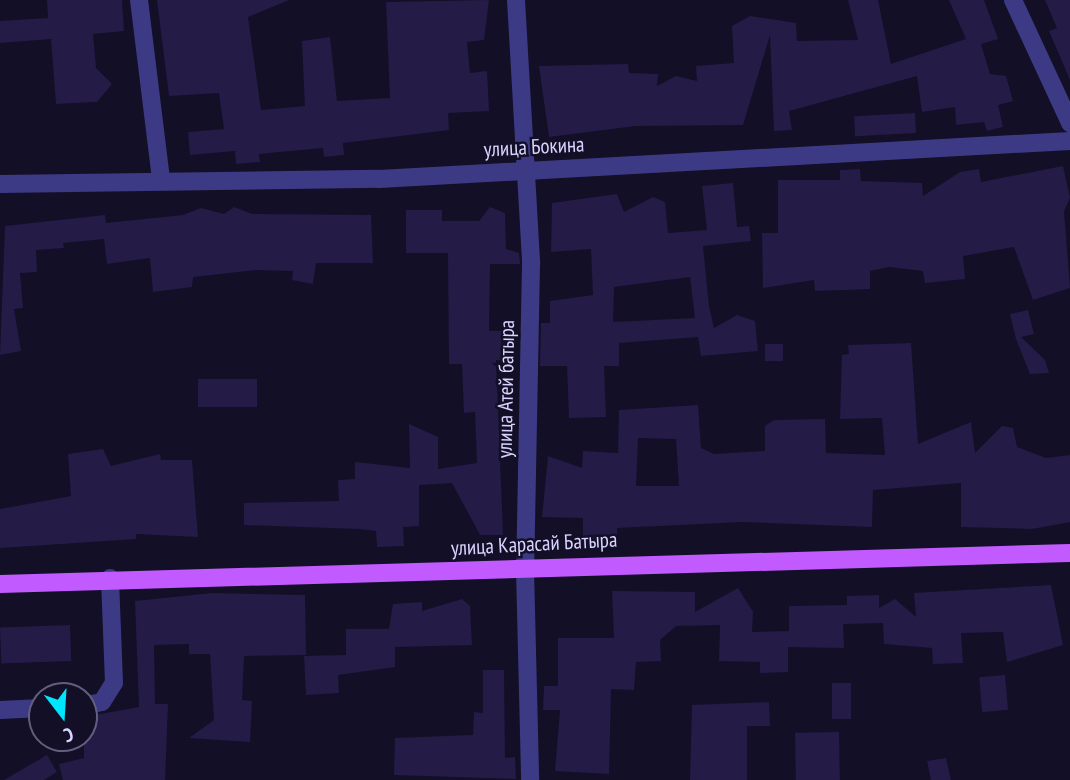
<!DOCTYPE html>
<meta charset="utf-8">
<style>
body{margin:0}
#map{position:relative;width:1070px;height:780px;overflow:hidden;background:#130f26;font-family:"PT Sans Narrow",sans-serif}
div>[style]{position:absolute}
.building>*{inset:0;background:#241b47;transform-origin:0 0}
.minor>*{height:18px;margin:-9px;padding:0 9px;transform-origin:9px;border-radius:9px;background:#3d3a85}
.major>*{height:18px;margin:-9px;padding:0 9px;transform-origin:9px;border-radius:9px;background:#c25bff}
span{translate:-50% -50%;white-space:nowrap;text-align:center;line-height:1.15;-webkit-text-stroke:5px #130f26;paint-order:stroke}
.street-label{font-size:21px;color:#d9d4ff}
.north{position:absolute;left:28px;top:682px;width:70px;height:70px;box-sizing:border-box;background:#130f26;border:2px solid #625e7d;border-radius:50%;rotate:163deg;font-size:19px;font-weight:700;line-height:28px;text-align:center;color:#d9d4ff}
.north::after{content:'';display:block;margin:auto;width:24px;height:32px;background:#00e5ff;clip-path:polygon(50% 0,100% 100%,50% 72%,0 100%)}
</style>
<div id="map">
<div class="building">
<i style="clip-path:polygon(47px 0,122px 0,124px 31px,93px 34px,96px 68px,112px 84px,97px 102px,56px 104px,51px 39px,0 43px,0 21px,48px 18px)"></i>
<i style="clip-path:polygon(157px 0,289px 0,248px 17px,261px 110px,305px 106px,302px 41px,330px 37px,337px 101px,390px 98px,386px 2px,489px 0,484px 40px,467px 42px,470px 73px,487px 71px,489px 111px,448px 113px,449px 130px,343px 143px,344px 155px,324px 157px,323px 148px,259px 154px,260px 162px,236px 164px,235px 151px,190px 155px,188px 132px,224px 129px,219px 93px,169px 96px)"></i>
<i style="clip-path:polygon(848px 0,878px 0,891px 64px,966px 39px,949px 0,984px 0,998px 39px,981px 44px,990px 74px,1006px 76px,1013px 101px,998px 105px,1003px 127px,987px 131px,984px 122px,956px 125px,955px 107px,922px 112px,917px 76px,789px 111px,792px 130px,774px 131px,770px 35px,743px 125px,635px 126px,549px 137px,539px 66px,628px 64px,629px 73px,658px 74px,657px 86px,676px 76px,697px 81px,696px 66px,734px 63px,732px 26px,750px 16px,796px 23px,797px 41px,858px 40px)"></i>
<i style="clip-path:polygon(1045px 0,1070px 0,1070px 80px,1049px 31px,1057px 28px)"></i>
<i style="left:915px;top:113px;width:20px;height:61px;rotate:87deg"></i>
<i style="clip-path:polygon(1063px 166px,1070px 198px,1064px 211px,1070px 288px,1033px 300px,1014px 247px,963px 256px,965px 279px,925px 283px,923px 271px,889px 267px,870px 271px,870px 289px,815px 291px,814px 280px,763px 288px,762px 233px,778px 233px,778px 180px,840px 180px,840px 170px,860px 169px,861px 181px,922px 183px,923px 196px,960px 172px,979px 169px,981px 182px)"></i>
<i style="clip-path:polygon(evenodd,733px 183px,737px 227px,749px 226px,751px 241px,703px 246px,709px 306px,714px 328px,737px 315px,755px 321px,758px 351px,701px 356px,698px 337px,619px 343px,619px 366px,604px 366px,606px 417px,569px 418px,567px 366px,540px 366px,541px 323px,550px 323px,550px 301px,593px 295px,591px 249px,551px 252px,552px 203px,617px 194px,624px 212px,653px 197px,665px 202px,668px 233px,707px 230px,702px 186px,733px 183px,690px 277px,695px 318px,613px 322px,614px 287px,690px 277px)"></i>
<i style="clip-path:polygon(234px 207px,252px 214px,371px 215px,373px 263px,316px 263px,313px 284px,292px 280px,293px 271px,256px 270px,193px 277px,192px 287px,153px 292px,150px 258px,107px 264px,104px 239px,63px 243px,64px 248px,36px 250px,37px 272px,20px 273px,23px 308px,14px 309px,21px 351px,0 355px,5px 226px,105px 215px,106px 223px,183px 215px,201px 208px,224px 214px)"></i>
<i style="clip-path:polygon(490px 207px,505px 213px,506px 249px,519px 253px,520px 264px,490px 264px,489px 331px,503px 331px,503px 361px,496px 360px,503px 535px,480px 535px,452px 483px,419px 485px,419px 526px,403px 527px,404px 546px,377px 547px,376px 531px,360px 529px,244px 525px,244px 503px,339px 501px,338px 480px,355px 479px,355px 462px,410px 468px,409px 424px,438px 437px,438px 469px,477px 463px,475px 412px,464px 413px,462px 364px,449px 364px,448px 253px,406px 253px,406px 210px,442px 210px,442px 221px,479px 221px)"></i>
<i style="clip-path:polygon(1028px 310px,1034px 334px,1021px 337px,1045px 360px,1049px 373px,1030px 374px,1016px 339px,1010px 314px)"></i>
<i style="clip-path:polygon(evenodd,911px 343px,918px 444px,971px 422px,975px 453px,1002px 426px,1013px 428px,1017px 447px,1046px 458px,1070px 455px,1070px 522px,1032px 529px,961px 527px,961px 483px,873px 490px,872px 527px,742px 522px,617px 528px,617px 539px,583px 539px,583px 518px,542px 517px,548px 456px,582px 468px,583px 451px,618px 453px,619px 410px,698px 405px,701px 448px,714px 454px,765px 451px,765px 426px,774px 420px,825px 419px,826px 453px,885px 455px,882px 418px,840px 419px,842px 355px,849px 354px,848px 345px,911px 343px,638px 438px,676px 439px,679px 486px,636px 486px,638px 438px)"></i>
<i style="left:765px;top:344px;width:18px;height:17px"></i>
<i style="left:257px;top:379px;width:28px;height:59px;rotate:90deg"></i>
<i style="clip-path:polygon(103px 449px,111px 466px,160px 454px,161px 460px,192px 460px,198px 537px,136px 534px,136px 539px,0 548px,0 509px,71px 496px,68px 454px)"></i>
<i style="clip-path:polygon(1051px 585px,1063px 645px,1007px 662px,1003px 632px,961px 633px,963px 663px,933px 664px,932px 648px,884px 644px,883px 623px,843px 624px,844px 648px,788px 647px,788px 672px,760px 673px,760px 662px,719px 661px,720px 625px,676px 626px,660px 640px,661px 661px,636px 662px,634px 690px,611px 689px,609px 774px,555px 771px,560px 710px,543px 710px,544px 686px,558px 686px,558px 638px,614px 638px,612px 591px,695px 592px,695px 612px,738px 588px,753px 612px,752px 632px,789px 631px,789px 606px,847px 605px,847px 596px,879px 595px,879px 608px,895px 599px,916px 617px,914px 593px)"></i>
<i style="clip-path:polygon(212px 593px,305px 595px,306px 655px,244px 656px,242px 700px,252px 701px,250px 742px,189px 738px,214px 720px,210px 654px,189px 654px,189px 644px,154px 645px,155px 704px,168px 704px,165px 780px,63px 780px,59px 764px,84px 758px,84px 717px,139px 707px,135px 601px)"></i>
<i style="clip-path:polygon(462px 599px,470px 606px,472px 645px,395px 647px,395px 667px,338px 675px,339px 693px,306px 695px,304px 656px,346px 655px,346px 629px,389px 629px,393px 604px,422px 602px,422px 611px)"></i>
<i style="left:70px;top:625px;width:36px;height:70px;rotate:88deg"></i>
<i style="clip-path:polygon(483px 670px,504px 670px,505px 758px,515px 757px,516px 779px,394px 775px,395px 738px,473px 735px,474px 712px,483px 713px)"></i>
<i style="left:1005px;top:675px;width:35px;height:26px;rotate:85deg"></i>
<i style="left:851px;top:683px;width:36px;height:19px;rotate:90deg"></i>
<i style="clip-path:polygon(769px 702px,770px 726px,747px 726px,747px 780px,690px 780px,692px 705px)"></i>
<i style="left:839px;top:732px;width:48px;height:44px;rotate:89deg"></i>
<i style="clip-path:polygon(47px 755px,57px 772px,44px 780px,4px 780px)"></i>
<i style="clip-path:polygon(946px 758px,951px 780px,931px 780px,927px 761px)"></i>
</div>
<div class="minor">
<i style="left:139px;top:0;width:179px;rotate:83deg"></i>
<i style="left:516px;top:0;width:264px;rotate:86.7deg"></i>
<i style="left:531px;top:264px;width:305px;rotate:91.1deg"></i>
<i style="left:525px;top:569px;width:211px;rotate:88.6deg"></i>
<i style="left:1013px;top:0;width:136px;rotate:65.1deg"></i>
<i style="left:0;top:184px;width:379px;rotate:-0.8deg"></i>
<i style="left:379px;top:179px;width:692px;rotate:-3.15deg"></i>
<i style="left:84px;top:706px;width:18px;rotate:-13deg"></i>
<i style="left:102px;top:702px;width:22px;rotate:-58deg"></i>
<i style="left:114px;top:683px;width:105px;rotate:-92.2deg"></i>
<i style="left:0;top:710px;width:42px;rotate:-2.7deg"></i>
</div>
<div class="major">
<i style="left:0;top:584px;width:1070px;rotate:-1.66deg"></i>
</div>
<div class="street-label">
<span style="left:534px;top:147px;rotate:-3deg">улица Бокина</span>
<span style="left:506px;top:389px;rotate:-89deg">улица Атей батыра</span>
<span style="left:534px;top:544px;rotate:-3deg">улица Карасай Батыра</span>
</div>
<div class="north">С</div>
</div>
